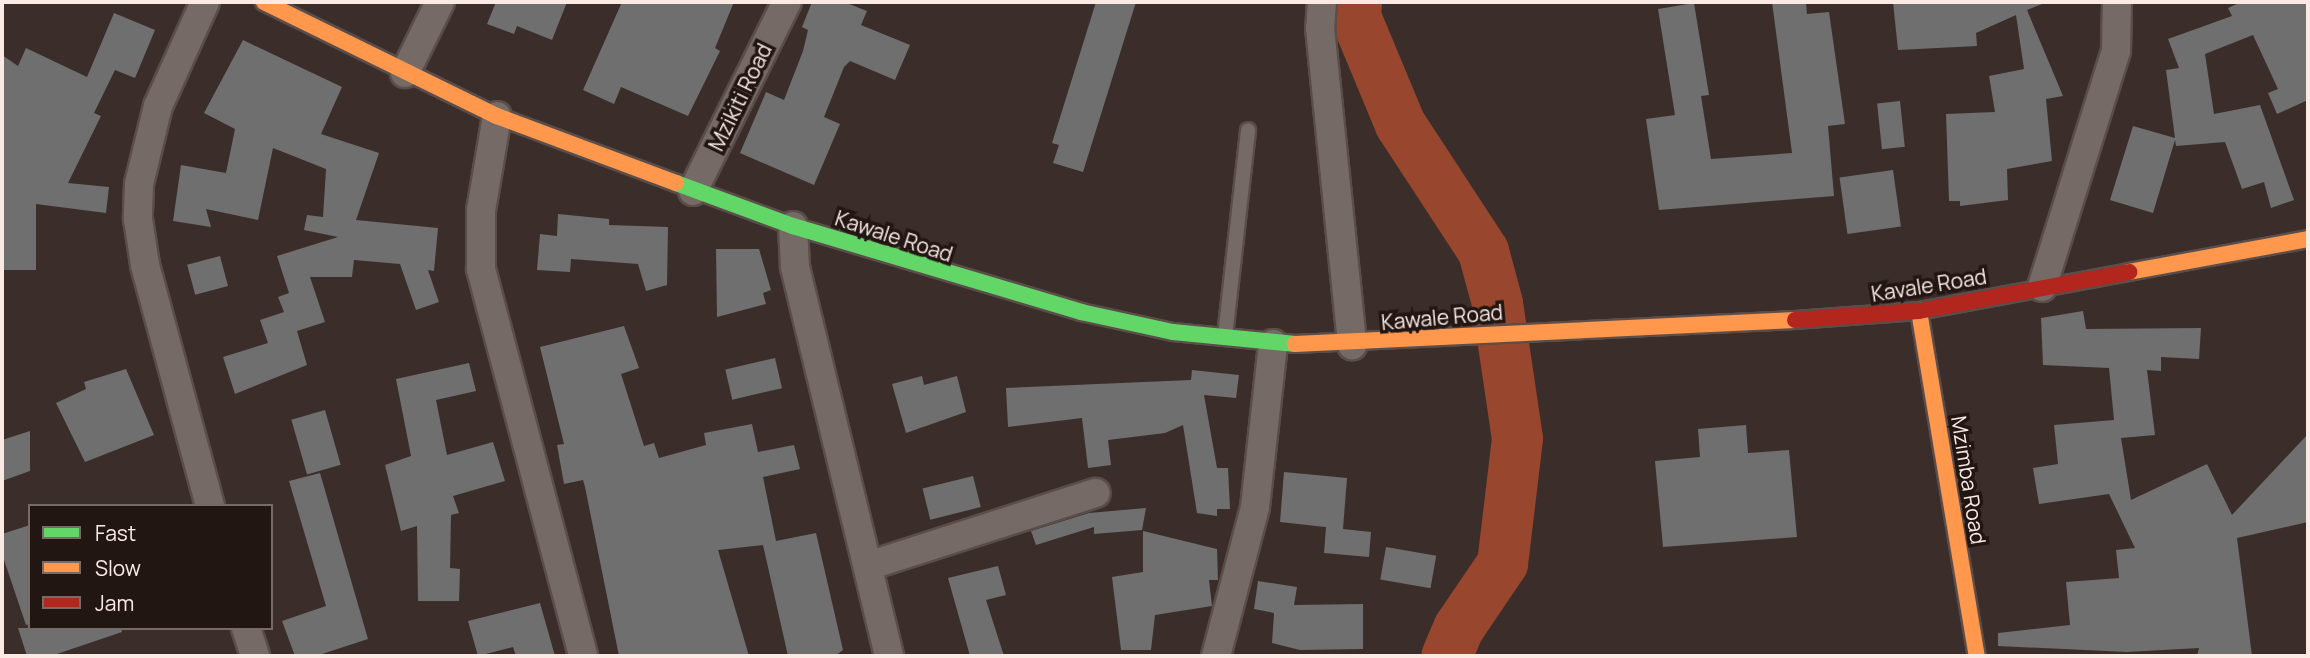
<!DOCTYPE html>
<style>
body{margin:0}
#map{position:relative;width:2310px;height:658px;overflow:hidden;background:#3b2e2a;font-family:Manrope,sans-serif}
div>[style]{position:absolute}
.river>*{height:51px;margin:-25.5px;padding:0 25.5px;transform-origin:25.5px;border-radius:25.5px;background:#98462d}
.building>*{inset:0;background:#6e6f6e;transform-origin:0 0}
.roads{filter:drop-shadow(2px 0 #5a4d4a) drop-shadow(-2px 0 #5a4d4a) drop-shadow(0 2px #5a4d4a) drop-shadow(0 -2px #5a4d4a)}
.lane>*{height:14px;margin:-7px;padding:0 7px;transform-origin:7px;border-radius:7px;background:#766a66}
.street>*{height:28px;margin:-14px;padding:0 14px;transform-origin:14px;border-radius:14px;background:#766a66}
.fast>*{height:16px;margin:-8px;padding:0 8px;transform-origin:8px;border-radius:8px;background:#63d668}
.slow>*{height:16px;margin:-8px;padding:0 8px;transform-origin:8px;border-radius:8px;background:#ff974d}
.jam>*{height:16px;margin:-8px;padding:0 8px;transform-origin:8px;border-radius:8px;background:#b3261e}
span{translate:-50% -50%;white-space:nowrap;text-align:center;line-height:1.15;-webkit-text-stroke:7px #211612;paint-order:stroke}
.street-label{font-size:21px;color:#fbeae4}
.frame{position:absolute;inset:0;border:4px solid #fbeae4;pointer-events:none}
.legend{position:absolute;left:28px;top:504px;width:245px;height:126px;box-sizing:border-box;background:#211612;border:2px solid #786b66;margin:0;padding:9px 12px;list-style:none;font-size:21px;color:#fbeae4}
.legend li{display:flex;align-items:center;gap:14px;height:35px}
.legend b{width:35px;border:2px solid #786b66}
</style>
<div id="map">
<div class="river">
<i style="left:1356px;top:2px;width:14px;rotate:94deg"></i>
<i style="left:1355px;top:16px;width:117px;rotate:67.4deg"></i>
<i style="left:1400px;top:124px;width:152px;rotate:56.8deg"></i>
<i style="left:1483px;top:251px;width:54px;rotate:74.9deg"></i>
<i style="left:1497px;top:303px;width:136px;rotate:81.6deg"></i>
<i style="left:1517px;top:438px;width:126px;rotate:96.8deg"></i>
<i style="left:1502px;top:563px;width:78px;rotate:124.1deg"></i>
<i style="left:1458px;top:628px;width:30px;rotate:113deg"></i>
</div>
<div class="building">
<i style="clip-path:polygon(496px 2px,567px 2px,552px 40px,517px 26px,514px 34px,487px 24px)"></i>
<i style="clip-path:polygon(622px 2px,734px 2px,715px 48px,720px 51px,688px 116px,621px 87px,614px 104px,583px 90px)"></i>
<i style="clip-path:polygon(812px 2px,844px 2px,867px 11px,861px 25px,910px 45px,895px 80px,850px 61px,844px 67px,824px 117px,840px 124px,814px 185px,740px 153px,766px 92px,784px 100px,803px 51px,808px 30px,802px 27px)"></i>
<i style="clip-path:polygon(1096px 2px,1136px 2px,1083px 172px,1053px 163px,1059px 145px,1052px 143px)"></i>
<i style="clip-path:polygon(1772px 2px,1806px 2px,1807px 14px,1829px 12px,1845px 124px,1828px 126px,1834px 196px,1659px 210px,1646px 119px,1675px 115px,1658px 9px,1694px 3px,1709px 95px,1701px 96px,1711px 159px,1792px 153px)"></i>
<i style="clip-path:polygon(1893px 2px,2047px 2px,2027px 10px,2063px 96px,2046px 99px,2052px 161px,2007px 169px,2008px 200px,1960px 206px,1960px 201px,1949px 201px,1946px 114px,1995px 112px,1989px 76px,2024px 69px,2016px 15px,1976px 33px,1977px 46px,1898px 50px)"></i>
<i style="clip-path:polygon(2241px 2px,2308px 2px,2308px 100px,2277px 114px,2268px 93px,2278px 89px,2253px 35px,2205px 54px,2214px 114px,2260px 105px,2294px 200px,2271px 208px,2264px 182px,2242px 189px,2225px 142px,2176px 146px,2175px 140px,2153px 213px,2110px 200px,2133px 126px,2175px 138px,2166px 70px,2179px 68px,2168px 39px,2232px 16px,2228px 8px)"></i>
<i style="clip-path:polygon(114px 13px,155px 30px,135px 78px,115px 70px,94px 113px,101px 116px,68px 183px,109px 187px,106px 213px,36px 204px,36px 270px,2px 270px,2px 55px,18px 66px,26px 48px,87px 77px)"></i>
<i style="clip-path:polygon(243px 40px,342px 87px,321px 134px,379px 153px,356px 220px,438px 228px,434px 271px,428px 270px,439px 302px,416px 310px,400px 264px,354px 260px,352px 277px,310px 277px,325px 322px,297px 331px,307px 365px,235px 394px,223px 357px,268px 343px,260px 320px,284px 312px,278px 297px,289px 293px,277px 256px,338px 237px,304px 230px,307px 215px,323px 217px,326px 169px,273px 148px,258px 220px,206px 209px,211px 227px,173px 221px,181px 165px,226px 173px,235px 129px,204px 113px)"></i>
<i style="left:1900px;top:101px;width:46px;height:23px;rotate:84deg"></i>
<i style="left:1893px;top:170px;width:57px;height:54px;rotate:82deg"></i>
<i style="clip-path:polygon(558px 214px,609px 219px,609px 225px,668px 227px,667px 285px,646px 291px,638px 264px,571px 259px,570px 272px,537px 270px,540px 234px,557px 236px)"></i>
<i style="clip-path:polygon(716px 249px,759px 249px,771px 290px,763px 293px,766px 304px,717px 317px)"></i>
<i style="left:220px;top:256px;width:31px;height:34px;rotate:75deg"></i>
<i style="clip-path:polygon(2083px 311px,2086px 329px,2201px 328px,2199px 359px,2161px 357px,2161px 371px,2147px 370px,2155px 435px,2121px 438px,2131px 500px,2207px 464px,2232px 515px,2308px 434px,2308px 522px,2237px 538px,2252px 656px,2197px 656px,2199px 648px,2127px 652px,1998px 646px,1998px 633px,2070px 625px,2066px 582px,2119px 578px,2116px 550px,2135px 548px,2109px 494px,2039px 504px,2033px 468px,2058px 464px,2054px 425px,2114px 420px,2109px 368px,2043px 365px,2041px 318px)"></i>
<i style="clip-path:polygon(624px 326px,639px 368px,621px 374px,644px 446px,654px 443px,659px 458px,706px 445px,704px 433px,752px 424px,758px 452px,794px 445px,800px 469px,763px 477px,776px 541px,816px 533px,843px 650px,835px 656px,788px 656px,763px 545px,718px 550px,749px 656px,619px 656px,585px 487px,583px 480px,564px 484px,557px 445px,564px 444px,540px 347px)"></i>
<i style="left:775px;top:358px;width:31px;height:51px;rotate:77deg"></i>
<i style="clip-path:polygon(469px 363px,476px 391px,436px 400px,447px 455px,493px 442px,505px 481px,453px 496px,459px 513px,451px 515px,450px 568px,460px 569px,459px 601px,418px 601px,417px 526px,401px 531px,385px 465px,411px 456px,396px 379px)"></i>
<i style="clip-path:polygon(126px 369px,154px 435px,85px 462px,56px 403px,86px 389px,84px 382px)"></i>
<i style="clip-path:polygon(1192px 370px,1239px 375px,1236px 398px,1204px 395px,1217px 468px,1228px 468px,1230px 509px,1217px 509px,1217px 516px,1197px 513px,1183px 425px,1165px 433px,1108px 440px,1111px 465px,1088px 468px,1082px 418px,1008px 427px,1006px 388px,1191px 380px)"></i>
<i style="clip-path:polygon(922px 376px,924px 385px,957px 376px,966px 412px,906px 433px,892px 384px)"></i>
<i style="left:325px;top:410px;width:57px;height:35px;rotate:74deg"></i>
<i style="clip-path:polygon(1746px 425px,1748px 453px,1789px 450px,1797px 537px,1663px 547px,1655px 461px,1700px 457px,1698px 429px)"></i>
<i style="clip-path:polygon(30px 431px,30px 471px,2px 481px,2px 440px)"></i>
<i style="clip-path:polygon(1284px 472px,1347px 478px,1343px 529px,1371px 532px,1369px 557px,1324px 553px,1326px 527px,1334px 528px,1280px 522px)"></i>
<i style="clip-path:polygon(320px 473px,368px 639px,316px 656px,295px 656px,282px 621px,326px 606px,289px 481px)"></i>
<i style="left:973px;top:476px;width:32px;height:52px;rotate:76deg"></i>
<i style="clip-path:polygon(1146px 508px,1142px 530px,1094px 534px,1094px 527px,1036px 545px,1031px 531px,1089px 513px)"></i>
<i style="clip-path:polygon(30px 525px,30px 624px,26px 625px,2px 554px,2px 534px)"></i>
<i style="clip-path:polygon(1143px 531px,1217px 549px,1218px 580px,1209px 580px,1212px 606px,1155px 615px,1151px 650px,1121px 650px,1112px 577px,1143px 572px)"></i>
<i style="left:1386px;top:547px;width:51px;height:33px;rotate:10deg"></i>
<i style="clip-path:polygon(998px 566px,1006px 595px,986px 600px,1004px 656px,970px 656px,948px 578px)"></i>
<i style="clip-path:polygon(1258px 581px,1297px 587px,1294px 605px,1363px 604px,1363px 649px,1300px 650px,1272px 643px,1274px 613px,1254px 609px)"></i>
<i style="clip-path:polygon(540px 603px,555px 656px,516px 656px,513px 647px,478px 656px,468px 621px)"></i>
<i style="clip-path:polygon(18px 628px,121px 628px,122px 632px,51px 656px,27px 656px)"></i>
</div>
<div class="roads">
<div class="lane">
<i style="left:1225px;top:336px;width:207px;rotate:-83.6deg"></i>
</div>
<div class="street">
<i style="left:205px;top:2px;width:114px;rotate:114.3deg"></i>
<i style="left:158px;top:106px;width:80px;rotate:103.7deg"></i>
<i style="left:139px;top:184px;width:35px;rotate:92deg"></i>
<i style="left:138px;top:219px;width:47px;rotate:81.3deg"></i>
<i style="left:145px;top:265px;width:250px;rotate:74.9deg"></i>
<i style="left:1322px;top:2px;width:26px;rotate:94deg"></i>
<i style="left:1320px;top:28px;width:319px;rotate:84.2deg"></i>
<i style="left:405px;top:73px;width:79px;rotate:-63.8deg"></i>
<i style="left:497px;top:116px;width:96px;rotate:99.6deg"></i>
<i style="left:481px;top:211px;width:58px;rotate:90deg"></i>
<i style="left:481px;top:269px;width:400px;rotate:75.2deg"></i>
<i style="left:693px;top:191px;width:211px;rotate:-63.6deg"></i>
<i style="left:793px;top:226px;width:41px;rotate:87.2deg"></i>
<i style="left:795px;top:267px;width:400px;rotate:76.4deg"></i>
<i style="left:2042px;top:287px;width:247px;rotate:-72.6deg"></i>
<i style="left:2116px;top:51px;width:49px;rotate:-88.8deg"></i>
<i style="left:868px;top:566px;width:239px;rotate:-17.8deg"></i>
<i style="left:246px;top:628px;width:29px;rotate:72deg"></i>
<i style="left:1216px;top:656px;width:154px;rotate:-75.3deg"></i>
<i style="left:1255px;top:507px;width:164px;rotate:-83.7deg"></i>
</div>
<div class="fast">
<i style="left:676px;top:183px;width:125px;rotate:20.2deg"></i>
<i style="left:793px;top:226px;width:301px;rotate:16.6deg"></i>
<i style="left:1081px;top:312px;width:94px;rotate:12.3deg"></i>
<i style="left:1173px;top:332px;width:123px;rotate:5.6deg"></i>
</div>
<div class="slow">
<i style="left:264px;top:2px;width:259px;rotate:26.1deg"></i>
<i style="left:497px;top:116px;width:191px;rotate:20.5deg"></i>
<i style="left:2129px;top:272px;width:182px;rotate:-10.4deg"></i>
<i style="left:1919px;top:311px;width:350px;rotate:80.5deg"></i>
<i style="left:1295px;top:344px;width:501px;rotate:-2.75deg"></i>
</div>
<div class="jam">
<i style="left:1795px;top:320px;width:124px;rotate:-4.2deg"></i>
<i style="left:1919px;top:311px;width:214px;rotate:-10.5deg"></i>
</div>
</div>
<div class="street-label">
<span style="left:740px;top:97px;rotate:-64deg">Mzikiti Road</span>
<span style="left:894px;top:236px;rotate:18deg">Kawale Road</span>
<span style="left:1929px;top:285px;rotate:-9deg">Kavale Road</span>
<span style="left:1442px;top:317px;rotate:-5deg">Kawale Road</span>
<span style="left:1969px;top:480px;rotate:81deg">Mzimba Road</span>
</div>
<div class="frame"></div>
<ul class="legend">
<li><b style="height:9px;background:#63d668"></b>Fast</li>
<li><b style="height:9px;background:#ff974d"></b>Slow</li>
<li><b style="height:9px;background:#b3261e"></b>Jam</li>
</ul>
</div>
